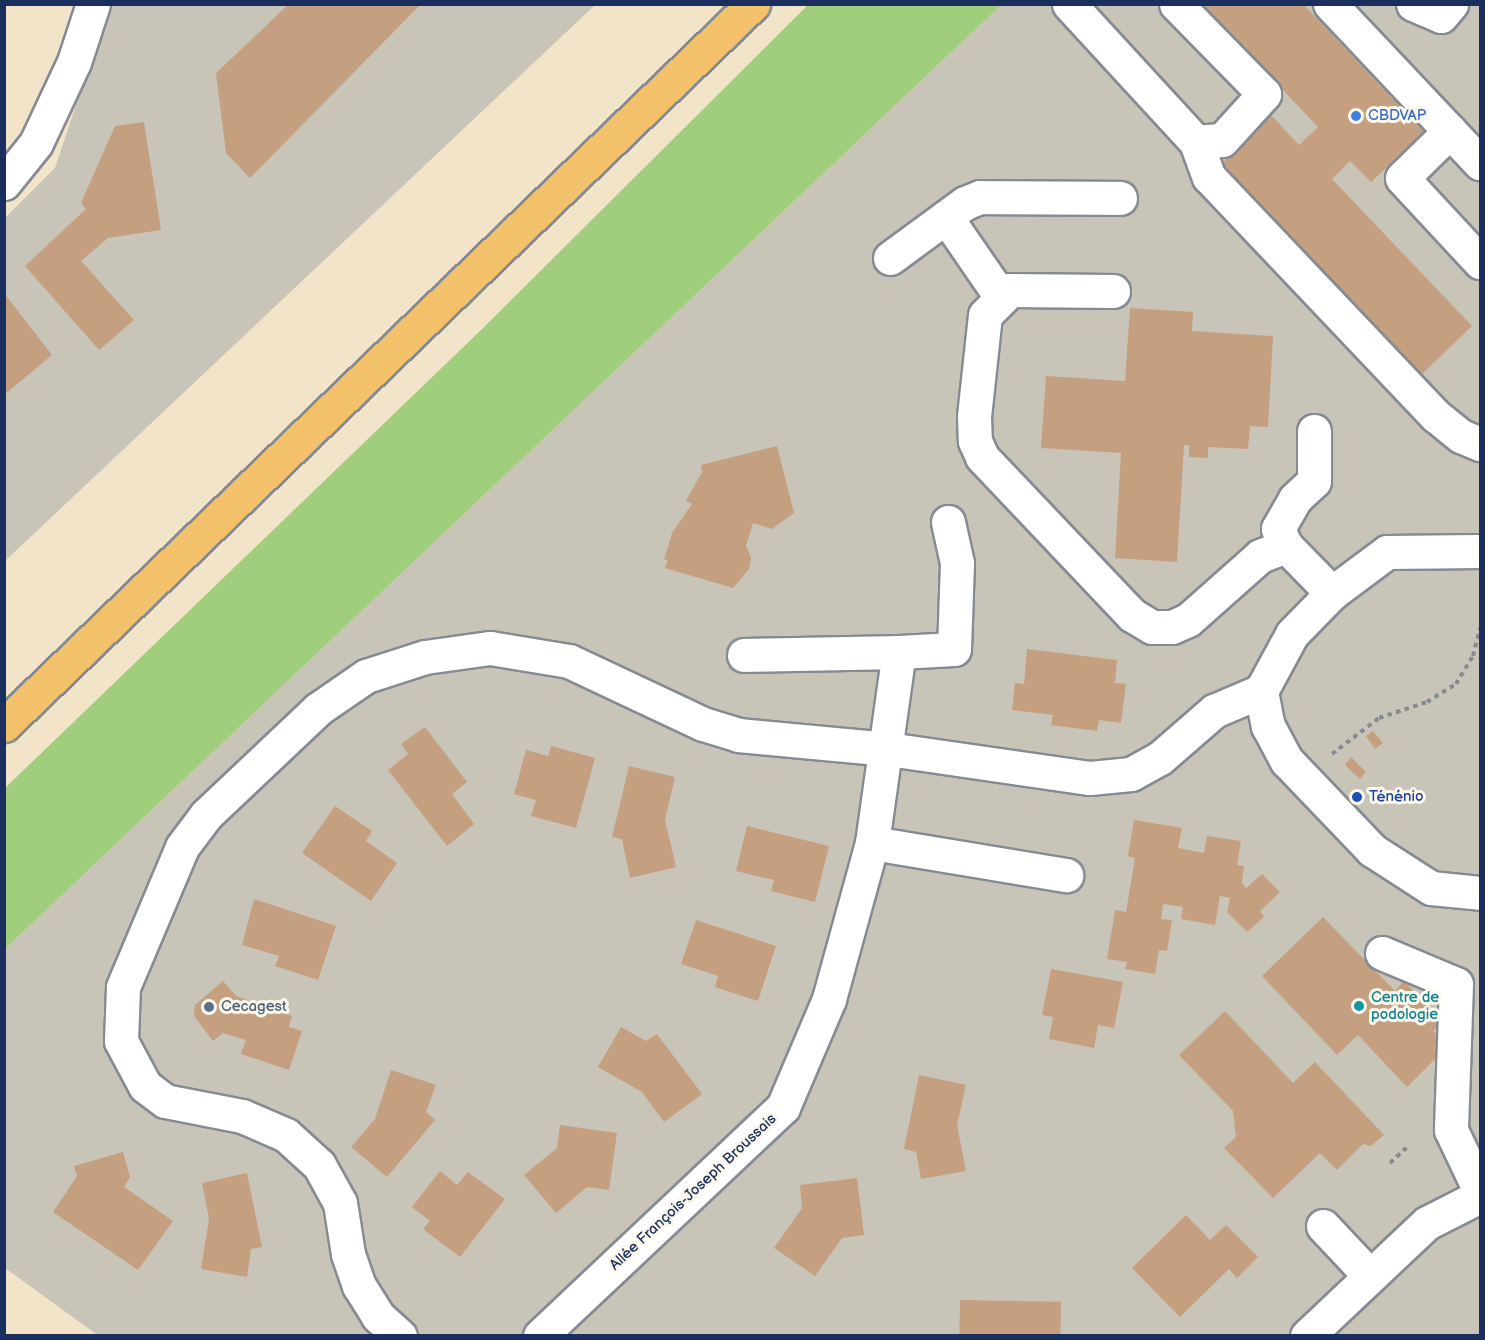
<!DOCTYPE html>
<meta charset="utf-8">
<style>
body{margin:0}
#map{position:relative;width:1485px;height:1340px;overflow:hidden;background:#f2e4c8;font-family:"Balsamiq Sans",sans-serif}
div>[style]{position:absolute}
.industrial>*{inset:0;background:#c8c4b8}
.green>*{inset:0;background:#a0ce7c}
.building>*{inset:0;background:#c5a080;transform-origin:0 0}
.path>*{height:4px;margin-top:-2px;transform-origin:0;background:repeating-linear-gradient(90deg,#868a93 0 4.5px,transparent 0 9px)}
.roads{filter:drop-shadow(2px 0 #868a93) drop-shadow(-2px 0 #868a93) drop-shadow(0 2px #868a93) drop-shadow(0 -2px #868a93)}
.minor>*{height:33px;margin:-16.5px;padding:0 16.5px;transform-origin:16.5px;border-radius:16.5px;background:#fff}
.major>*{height:33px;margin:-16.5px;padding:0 16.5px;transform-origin:16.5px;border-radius:16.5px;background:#f4c16b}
.dots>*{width:16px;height:16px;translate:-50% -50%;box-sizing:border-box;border:3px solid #fbf7ec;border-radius:50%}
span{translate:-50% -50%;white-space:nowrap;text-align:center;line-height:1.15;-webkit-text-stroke:6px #fbf7ec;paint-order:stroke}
.shop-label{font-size:15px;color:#366cbe}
.left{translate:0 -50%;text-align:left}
.transit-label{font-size:15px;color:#164399}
.culture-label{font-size:15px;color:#0d838f}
.service-label{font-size:15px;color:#4e5e75}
.street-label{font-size:15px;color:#1b2f5e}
.frame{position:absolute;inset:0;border:6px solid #1b2f5e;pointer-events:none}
</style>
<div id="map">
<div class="industrial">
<i style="clip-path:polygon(109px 5px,595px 5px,5px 561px,5px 218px,55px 168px)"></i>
<i style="clip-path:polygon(1001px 5px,1480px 5px,1480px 1335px,99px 1336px,5px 1268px,5px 949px)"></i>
</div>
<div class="green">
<i style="clip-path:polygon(808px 5px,1001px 5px,5px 949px,5px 788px,479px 332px)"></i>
</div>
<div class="building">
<i style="clip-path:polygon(289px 4px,421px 4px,250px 178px,226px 153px,216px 73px)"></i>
<i style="clip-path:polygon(1201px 4px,1303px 4px,1424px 132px,1371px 182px,1350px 161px,1332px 179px,1472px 326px,1415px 381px,1214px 171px,1271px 115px,1299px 145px,1318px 127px)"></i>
<i style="clip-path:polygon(144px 122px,161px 230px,108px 238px,81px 261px,134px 320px,99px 350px,25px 266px,86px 209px,81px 203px,115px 126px)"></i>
<i style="clip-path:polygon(4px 293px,52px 355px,4px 395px)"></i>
<i style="clip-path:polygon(1130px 308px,1193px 312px,1192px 331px,1273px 336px,1268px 427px,1250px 426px,1248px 449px,1208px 447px,1208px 458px,1189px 457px,1189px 445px,1184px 445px,1177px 562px,1115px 558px,1121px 453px,1041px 448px,1046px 376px,1125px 381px)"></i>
<i style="clip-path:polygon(777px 446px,794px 513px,772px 529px,753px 523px,746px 546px,751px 557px,749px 569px,733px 588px,665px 568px,668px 559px,664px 560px,672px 533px,692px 504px,686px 501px,702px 472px,701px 465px)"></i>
<i style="clip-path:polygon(1027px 649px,1117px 660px,1115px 683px,1126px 684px,1121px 723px,1099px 720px,1097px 731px,1051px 725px,1053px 715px,1012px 710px,1015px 683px,1024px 684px)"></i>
<i style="clip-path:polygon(425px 727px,467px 782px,452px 794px,474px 824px,447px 846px,388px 770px,408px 754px,401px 744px)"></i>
<i style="clip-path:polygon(1373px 731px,1383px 743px,1375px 749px,1366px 736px)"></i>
<i style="clip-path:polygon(551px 746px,595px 758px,576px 828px,531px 816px,536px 800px,514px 794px,526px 750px,548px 756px)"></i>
<i style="clip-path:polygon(1351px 757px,1366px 772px,1360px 779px,1345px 765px)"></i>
<i style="clip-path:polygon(629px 766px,675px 777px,665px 820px,676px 867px,630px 878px,622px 839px,612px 837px)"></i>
<i style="clip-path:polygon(335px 806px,372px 831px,366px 841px,397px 863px,371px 901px,302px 853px)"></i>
<i style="clip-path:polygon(1134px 820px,1182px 828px,1178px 848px,1204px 853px,1207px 836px,1241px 841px,1237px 865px,1244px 866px,1242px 883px,1246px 888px,1262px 874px,1280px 892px,1260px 911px,1264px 917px,1247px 932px,1227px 912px,1230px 898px,1220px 896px,1215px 925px,1181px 919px,1183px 907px,1163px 904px,1161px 919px,1172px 920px,1167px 951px,1159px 950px,1155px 974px,1125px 969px,1127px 962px,1107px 959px,1115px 910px,1126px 912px,1135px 858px,1128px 856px)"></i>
<i style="clip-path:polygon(747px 826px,829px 846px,815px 902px,771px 891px,774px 880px,736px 871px)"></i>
<i style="clip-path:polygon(254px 899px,336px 926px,318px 980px,275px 966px,279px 956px,242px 945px)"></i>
<i style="clip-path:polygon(1323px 917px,1395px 991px,1404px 981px,1443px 1021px,1433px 1031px,1443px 1040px,1434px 1048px,1440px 1054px,1407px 1087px,1358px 1035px,1337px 1055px,1262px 976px)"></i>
<i style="clip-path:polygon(696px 920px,776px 946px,758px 1001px,715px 987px,718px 976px,681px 964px)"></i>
<i style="clip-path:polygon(1051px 969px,1123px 982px,1114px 1028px,1098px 1025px,1094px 1048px,1049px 1039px,1053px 1017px,1042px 1015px)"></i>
<i style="clip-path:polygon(223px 981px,236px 996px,292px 1016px,289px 1027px,302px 1031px,289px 1070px,241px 1054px,246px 1040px,223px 1033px,213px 1041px,194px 1016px,195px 1005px)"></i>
<i style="clip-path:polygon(1225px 1011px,1293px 1083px,1315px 1062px,1384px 1135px,1371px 1146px,1363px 1144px,1337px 1170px,1320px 1153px,1273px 1198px,1224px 1148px,1236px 1137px,1233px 1111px,1179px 1055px)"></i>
<i style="clip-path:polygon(621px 1027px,646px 1041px,657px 1034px,702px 1094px,664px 1122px,642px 1092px,598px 1067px)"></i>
<i style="clip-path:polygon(391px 1070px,436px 1085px,426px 1112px,435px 1120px,387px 1177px,351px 1147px,375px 1119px)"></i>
<i style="clip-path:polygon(919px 1075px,966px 1085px,957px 1125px,966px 1171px,921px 1179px,916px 1152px,904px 1149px)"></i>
<i style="clip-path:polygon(560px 1125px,617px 1133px,609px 1190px,587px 1187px,556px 1213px,524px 1175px,557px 1148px)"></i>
<i style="clip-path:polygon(123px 1152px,130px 1177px,124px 1187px,173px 1221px,138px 1270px,53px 1212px,77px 1176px,74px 1166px)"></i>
<i style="clip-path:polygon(440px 1171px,457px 1185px,468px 1172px,505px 1199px,460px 1257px,423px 1229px,430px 1221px,412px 1207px)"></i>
<i style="clip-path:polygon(247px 1173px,262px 1247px,251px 1249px,247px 1277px,201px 1269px,209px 1219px,202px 1183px)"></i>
<i style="clip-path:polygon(857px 1178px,864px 1235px,842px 1238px,815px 1276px,774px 1248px,802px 1208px,800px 1185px)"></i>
<i style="clip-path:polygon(1186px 1215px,1210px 1240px,1226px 1225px,1258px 1257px,1237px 1278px,1229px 1269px,1180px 1317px,1132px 1268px)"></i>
<i style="left:960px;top:1300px;width:101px;height:36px;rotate:1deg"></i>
</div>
<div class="path">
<i style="left:1332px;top:754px;width:59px;rotate:-37.5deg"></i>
<i style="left:1379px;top:718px;width:51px;rotate:-18.4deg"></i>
<i style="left:1427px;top:702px;width:34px;rotate:-32deg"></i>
<i style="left:1456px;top:684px;width:33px;rotate:-59deg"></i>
<i style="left:1473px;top:656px;width:29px;rotate:-76deg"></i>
<i style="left:1390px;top:1163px;width:26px;rotate:-43deg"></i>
</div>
<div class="roads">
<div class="minor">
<i style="left:1069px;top:4px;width:188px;rotate:47.4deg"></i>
<i style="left:1196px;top:142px;width:37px;rotate:70deg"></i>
<i style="left:1209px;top:177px;width:330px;rotate:46.5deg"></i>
<i style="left:1436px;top:416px;width:32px;rotate:39deg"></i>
<i style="left:1461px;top:436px;width:21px;rotate:23deg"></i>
<i style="left:1176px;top:4px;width:126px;rotate:45.6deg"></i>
<i style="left:1264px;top:94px;width:62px;rotate:132.4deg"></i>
<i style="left:1222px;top:140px;width:26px;rotate:176deg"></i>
<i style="left:1330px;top:4px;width:219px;rotate:46.7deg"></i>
<i style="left:1413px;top:4px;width:30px;rotate:23deg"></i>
<i style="left:1441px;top:16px;width:16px;rotate:-50deg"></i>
<i style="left:1450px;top:131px;width:67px;rotate:135.6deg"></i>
<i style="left:1402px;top:178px;width:115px;rotate:47.1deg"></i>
<i style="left:4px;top:183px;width:51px;rotate:-51.3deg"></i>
<i style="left:36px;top:143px;width:89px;rotate:-64.9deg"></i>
<i style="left:74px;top:62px;width:61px;rotate:-71.9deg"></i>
<i style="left:946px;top:217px;width:97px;rotate:55.5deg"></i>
<i style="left:890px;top:258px;width:93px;rotate:-36.3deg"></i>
<i style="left:965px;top:203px;width:16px;rotate:-22deg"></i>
<i style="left:980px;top:197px;width:140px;rotate:0.4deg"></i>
<i style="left:1113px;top:291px;width:103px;rotate:-179.4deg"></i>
<i style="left:1010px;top:290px;width:35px;rotate:135deg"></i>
<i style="left:985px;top:315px;width:102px;rotate:96.2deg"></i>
<i style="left:974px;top:416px;width:25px;rotate:88deg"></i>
<i style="left:975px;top:441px;width:17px;rotate:66deg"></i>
<i style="left:982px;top:457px;width:218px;rotate:46.5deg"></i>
<i style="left:1132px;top:615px;width:23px;rotate:31deg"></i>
<i style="left:1152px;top:627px;width:20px"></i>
<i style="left:1172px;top:627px;width:17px;rotate:-24deg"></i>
<i style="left:1188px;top:620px;width:96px;rotate:-41.6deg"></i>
<i style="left:1260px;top:556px;width:28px;rotate:-21deg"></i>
<i style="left:1314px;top:431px;width:50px;rotate:90deg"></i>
<i style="left:1314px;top:481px;width:26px;rotate:137deg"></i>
<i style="left:1295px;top:499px;width:34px;rotate:120deg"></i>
<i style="left:1278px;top:529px;width:19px;rotate:65deg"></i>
<i style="left:1286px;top:546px;width:66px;rotate:45.6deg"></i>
<i style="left:1480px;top:551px;width:93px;rotate:179.4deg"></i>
<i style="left:1387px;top:552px;width:69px;rotate:143.3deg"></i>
<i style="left:1332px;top:593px;width:57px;rotate:134.3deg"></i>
<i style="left:1292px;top:634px;width:65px;rotate:118.5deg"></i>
<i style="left:1261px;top:691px;width:36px;rotate:79deg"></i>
<i style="left:1268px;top:726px;width:40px;rotate:62deg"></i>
<i style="left:1287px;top:761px;width:123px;rotate:46.3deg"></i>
<i style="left:1372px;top:850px;width:70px;rotate:32.8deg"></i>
<i style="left:1431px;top:888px;width:49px;rotate:5.8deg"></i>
<i style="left:744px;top:655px;width:155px;rotate:-1.1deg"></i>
<i style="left:872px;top:843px;width:197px;rotate:9.4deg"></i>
<i style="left:1382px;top:953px;width:80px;rotate:22.7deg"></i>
<i style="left:1456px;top:984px;width:146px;rotate:92deg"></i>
<i style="left:1451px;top:1130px;width:68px;rotate:64.6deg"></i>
<i style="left:1323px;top:1226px;width:69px;rotate:46.8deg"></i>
<i style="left:400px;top:1336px;width:30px;rotate:-138deg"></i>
<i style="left:378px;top:1316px;width:36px;rotate:-122deg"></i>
<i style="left:359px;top:1286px;width:34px;rotate:-109deg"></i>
<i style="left:348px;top:1254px;width:52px;rotate:-98.9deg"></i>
<i style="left:340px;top:1203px;width:43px;rotate:-118.9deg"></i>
<i style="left:319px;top:1165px;width:45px;rotate:-137.7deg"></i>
<i style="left:286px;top:1135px;width:48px;rotate:-156.6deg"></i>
<i style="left:242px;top:1116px;width:78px;rotate:-169deg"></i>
<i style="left:165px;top:1101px;width:25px;rotate:-143deg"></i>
<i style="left:145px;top:1086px;width:51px;rotate:-118.1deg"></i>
<i style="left:121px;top:1041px;width:54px;rotate:-87.9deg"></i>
<i style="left:123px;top:987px;width:152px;rotate:-67.1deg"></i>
<i style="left:182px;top:847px;width:40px;rotate:-53deg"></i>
<i style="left:206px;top:815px;width:154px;rotate:-43.4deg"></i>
<i style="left:318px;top:709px;width:58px;rotate:-34.5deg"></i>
<i style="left:366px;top:676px;width:62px;rotate:-17.9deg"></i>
<i style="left:425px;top:657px;width:66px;rotate:-7.9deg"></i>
<i style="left:490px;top:648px;width:80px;rotate:9.3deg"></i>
<i style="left:569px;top:661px;width:148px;rotate:25.2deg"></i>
<i style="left:703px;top:724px;width:37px;rotate:17deg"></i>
<i style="left:738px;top:735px;width:151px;rotate:5.3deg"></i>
<i style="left:888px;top:749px;width:204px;rotate:8.2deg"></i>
<i style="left:1090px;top:778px;width:41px;rotate:-5.6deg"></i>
<i style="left:1131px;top:774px;width:33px;rotate:-29deg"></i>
<i style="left:1160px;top:758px;width:72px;rotate:-41deg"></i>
<i style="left:1214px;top:711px;width:51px;rotate:-23.1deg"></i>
<i style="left:540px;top:1336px;width:334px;rotate:-43.3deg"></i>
<i style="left:783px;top:1107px;width:117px;rotate:-66.9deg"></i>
<i style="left:829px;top:999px;width:162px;rotate:-74.6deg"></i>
<i style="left:872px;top:843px;width:193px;rotate:-82deg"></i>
<i style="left:899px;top:652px;width:55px;rotate:-3.1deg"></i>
<i style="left:954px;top:649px;width:86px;rotate:-88deg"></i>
<i style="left:957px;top:563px;width:42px;rotate:-102.4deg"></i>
<i style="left:1307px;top:1336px;width:165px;rotate:-43.3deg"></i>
<i style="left:1427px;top:1223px;width:59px;rotate:-27deg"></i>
</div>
<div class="major">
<i style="left:4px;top:725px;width:1040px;rotate:-43.91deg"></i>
</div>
</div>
<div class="dots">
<i style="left:1356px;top:116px;background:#3f7fe0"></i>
<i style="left:1357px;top:797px;background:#1a4fb4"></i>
<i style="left:1359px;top:1006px;background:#0f9aa8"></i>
<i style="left:209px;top:1007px;background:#5c6f8a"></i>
</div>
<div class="shop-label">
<span class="left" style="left:1368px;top:116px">CBDVAP</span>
</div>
<div class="transit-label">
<span class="left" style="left:1369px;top:797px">Ténénio</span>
</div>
<div class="culture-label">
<span class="left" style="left:1371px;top:1006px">Centre de<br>podologie</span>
</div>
<div class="service-label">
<span class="left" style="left:221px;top:1007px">Cecagest</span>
</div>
<div class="street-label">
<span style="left:693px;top:1192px;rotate:-43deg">Allée François-Joseph Broussais</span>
</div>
<div class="frame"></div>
</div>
